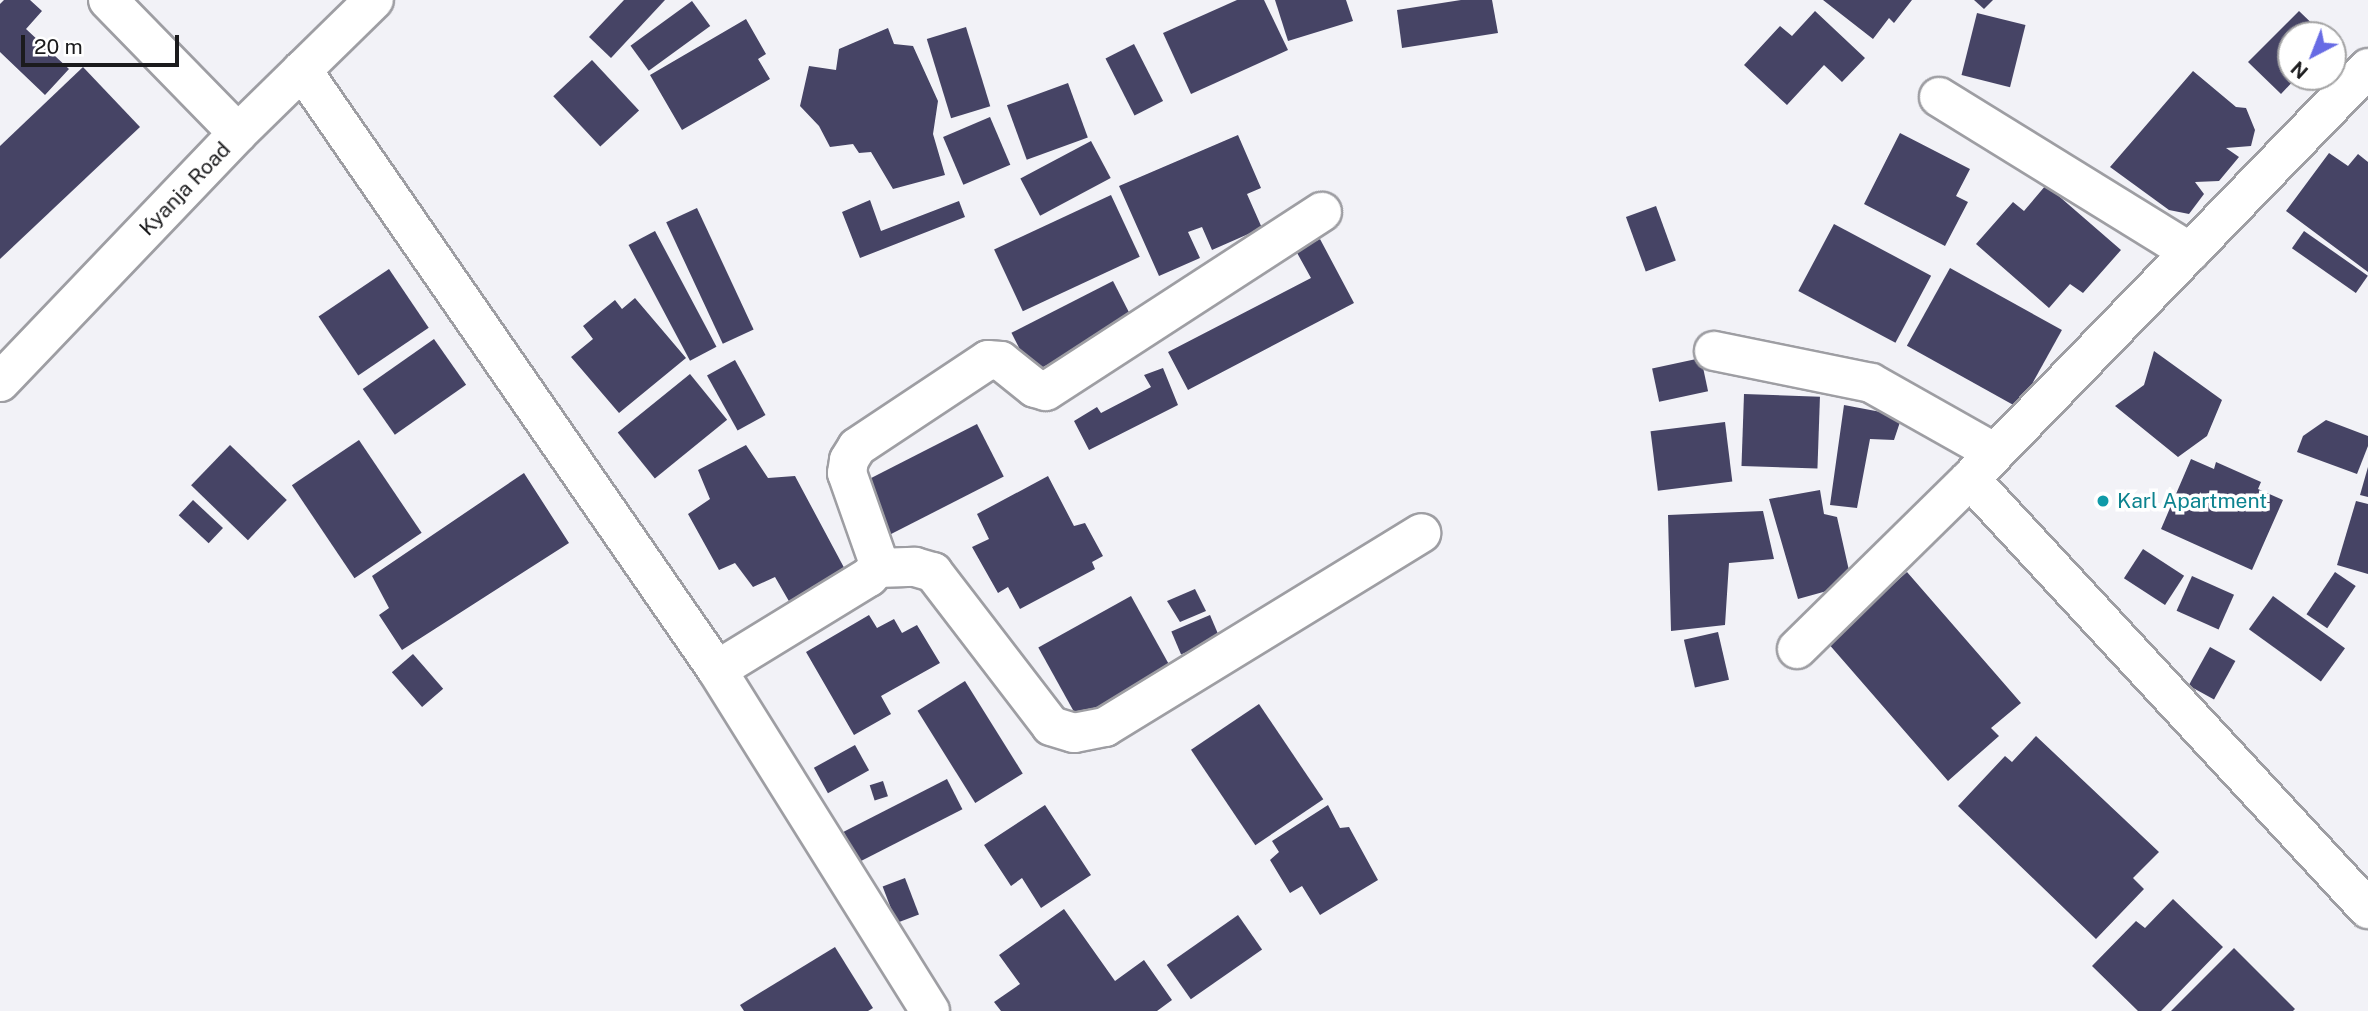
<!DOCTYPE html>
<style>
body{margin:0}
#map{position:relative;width:2368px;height:1011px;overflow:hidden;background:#f2f2f7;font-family:"Public Sans",sans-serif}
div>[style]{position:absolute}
.building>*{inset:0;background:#464465;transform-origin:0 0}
.roads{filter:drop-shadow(2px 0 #9e9ea3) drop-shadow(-2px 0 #9e9ea3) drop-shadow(0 2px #9e9ea3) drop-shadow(0 -2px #9e9ea3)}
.street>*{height:38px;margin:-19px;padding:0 19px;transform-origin:19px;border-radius:19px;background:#fff}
.dots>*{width:19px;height:19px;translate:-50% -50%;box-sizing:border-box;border:4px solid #fff;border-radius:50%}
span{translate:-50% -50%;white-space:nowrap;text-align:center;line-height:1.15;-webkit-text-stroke:7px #fff;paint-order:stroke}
.street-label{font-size:21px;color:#1b1b1d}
.culture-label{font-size:21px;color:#0d838f}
.left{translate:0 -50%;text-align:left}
.north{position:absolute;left:2277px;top:21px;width:70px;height:70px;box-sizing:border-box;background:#fff;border:2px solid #a4a4a5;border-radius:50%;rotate:222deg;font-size:19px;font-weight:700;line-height:28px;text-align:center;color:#1b1b1d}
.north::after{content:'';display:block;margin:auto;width:24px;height:32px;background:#676be4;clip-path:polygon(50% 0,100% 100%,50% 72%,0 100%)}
.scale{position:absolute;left:21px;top:35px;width:158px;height:32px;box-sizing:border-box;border:4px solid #1b1b1d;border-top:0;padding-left:9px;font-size:21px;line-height:24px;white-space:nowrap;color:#1b1b1d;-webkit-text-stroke:5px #fff;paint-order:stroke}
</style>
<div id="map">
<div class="building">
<i style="clip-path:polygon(4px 0,30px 0,42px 11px,26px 29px,69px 69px,45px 95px,0 52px,0 4px)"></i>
<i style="clip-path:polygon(624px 0,665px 0,611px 58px,589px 37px)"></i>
<i style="clip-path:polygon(1237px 0,1264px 0,1288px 50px,1191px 94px,1163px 33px)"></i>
<i style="clip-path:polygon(1275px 0,1346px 0,1353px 21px,1288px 41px)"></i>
<i style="clip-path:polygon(1461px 0,1492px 0,1498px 33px,1402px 48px,1397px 10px)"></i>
<i style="clip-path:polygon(1823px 0,1912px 0,1894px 23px,1889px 18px,1873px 39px)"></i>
<i style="clip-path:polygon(1974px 0,1993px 0,1984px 9px)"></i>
<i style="left:692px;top:1px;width:31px;height:76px;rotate:54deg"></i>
<i style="clip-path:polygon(1815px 11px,1865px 58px,1842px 82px,1824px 65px,1787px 105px,1744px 65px,1780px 26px,1792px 36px)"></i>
<i style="clip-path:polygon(2299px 11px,2324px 35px,2291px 35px,2291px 77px,2297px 77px,2281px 94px,2248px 62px)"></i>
<i style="left:1977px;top:13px;width:50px;height:64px;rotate:14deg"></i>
<i style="clip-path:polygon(746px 19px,766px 54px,758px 59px,770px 79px,682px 130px,650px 75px)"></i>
<i style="left:966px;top:27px;width:83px;height:41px;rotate:73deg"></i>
<i style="clip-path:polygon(888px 28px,894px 44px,913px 46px,938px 101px,933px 134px,945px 175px,893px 189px,871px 152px,859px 153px,853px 144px,830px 147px,819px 126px,800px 106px,809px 66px,836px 70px,839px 49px)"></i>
<i style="left:1134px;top:44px;width:64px;height:32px;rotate:63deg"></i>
<i style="left:592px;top:60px;width:69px;height:53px;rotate:47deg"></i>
<i style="clip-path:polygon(83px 67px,140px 127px,0 259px,0 146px)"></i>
<i style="clip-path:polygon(2193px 71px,2236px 107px,2246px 108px,2255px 130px,2251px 146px,2226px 148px,2239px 157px,2219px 181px,2195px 182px,2204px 194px,2189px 214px,2169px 210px,2110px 167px)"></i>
<i style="left:1068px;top:83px;width:58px;height:65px;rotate:70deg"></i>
<i style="left:990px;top:117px;width:52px;height:51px;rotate:67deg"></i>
<i style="clip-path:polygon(1900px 133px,1970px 169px,1956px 196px,1968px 202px,1945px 246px,1864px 204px)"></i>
<i style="clip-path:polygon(1238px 135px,1261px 188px,1247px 194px,1262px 228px,1212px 250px,1202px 227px,1188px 232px,1200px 258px,1159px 276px,1119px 186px)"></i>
<i style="left:1091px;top:141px;width:42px;height:80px;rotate:62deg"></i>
<i style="clip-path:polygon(2329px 153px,2348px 166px,2358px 154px,2368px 162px,2368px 272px,2286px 211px)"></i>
<i style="clip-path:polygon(2046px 185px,2121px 250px,2083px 293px,2070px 284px,2049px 308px,1976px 244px,2013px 202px,2024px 211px)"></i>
<i style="left:1111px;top:195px;width:68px;height:129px;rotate:65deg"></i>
<i style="clip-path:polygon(870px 200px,881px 231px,959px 201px,965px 217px,860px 258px,842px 212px)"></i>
<i style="left:1656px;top:206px;width:58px;height:32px;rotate:70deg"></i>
<i style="left:697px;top:208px;width:134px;height:34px;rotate:65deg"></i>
<i style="left:1834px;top:224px;width:110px;height:76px;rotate:28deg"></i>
<i style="left:655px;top:231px;width:131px;height:30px;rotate:62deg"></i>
<i style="left:2304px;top:231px;width:78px;height:21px;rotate:35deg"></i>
<i style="clip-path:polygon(1320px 239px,1354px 303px,1188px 390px,1168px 352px,1311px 278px,1296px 251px)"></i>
<i style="left:1950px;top:268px;width:128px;height:89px;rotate:29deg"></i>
<i style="left:389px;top:269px;width:71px;height:85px;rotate:56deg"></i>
<i style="left:1113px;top:281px;width:45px;height:114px;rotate:63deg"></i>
<i style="clip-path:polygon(635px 298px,686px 358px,619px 413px,571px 357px,593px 339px,583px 326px,615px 300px,622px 309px)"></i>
<i style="left:434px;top:339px;width:56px;height:87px;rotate:55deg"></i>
<i style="clip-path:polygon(2154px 351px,2222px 400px,2207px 436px,2178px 457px,2115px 406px,2144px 385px)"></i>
<i style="left:1701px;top:358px;width:34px;height:50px;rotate:78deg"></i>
<i style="left:735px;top:360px;width:63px;height:32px;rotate:61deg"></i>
<i style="clip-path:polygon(1163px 368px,1178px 405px,1089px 450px,1074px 421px,1097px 407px,1101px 413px,1151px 387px,1144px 375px)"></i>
<i style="left:690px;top:374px;width:59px;height:93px;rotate:51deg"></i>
<i style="left:1744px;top:394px;width:76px;height:72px;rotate:2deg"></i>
<i style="clip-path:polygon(1844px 405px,1902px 416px,1894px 440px,1870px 439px,1857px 508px,1830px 505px)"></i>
<i style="clip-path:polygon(2326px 420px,2368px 436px,2368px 446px,2357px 474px,2297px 452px,2303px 436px)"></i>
<i style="left:1725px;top:422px;width:60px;height:75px;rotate:83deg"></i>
<i style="left:977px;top:424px;width:59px;height:127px;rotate:63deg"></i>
<i style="left:359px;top:440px;width:112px;height:81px;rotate:56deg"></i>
<i style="left:230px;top:445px;width:79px;height:56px;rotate:44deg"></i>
<i style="clip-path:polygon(746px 445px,768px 478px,795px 476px,848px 575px,790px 603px,775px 577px,753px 587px,735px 563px,719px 570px,688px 514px,710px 499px,698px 470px)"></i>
<i style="clip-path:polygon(2191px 459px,2214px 469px,2216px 462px,2261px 482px,2258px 489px,2283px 500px,2252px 570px,2161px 529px)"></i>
<i style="clip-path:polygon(2368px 467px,2368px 497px,2360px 495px)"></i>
<i style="clip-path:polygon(524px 473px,569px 543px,402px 650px,379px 615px,389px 608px,372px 576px)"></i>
<i style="clip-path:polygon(1048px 476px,1074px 526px,1085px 523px,1103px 556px,1092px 562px,1095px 569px,1020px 609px,1008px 587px,998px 593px,972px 547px,989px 539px,977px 514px)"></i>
<i style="clip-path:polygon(1820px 490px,1824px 514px,1837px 517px,1852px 584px,1798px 599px,1769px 499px)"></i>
<i style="left:193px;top:500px;width:41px;height:21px;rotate:43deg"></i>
<i style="clip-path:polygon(2356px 501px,2368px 504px,2368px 574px,2337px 565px)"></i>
<i style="clip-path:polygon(1763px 511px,1774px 559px,1729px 563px,1725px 625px,1671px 631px,1668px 515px)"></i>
<i style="left:2143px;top:549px;width:49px;height:35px;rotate:33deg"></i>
<i style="clip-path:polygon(1907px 572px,2021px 703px,1991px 728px,1999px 736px,1948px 781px,1827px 642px)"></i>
<i style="left:2335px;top:572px;width:25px;height:51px;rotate:34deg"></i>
<i style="left:2192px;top:576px;width:46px;height:38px;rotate:24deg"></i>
<i style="clip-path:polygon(1195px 589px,1206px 611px,1180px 622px,1167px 601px)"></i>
<i style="left:1131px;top:596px;width:81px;height:106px;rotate:61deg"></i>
<i style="left:2273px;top:596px;width:89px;height:41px;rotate:36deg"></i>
<i style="clip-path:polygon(869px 615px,877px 628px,894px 619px,902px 633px,917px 625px,940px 663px,881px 696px,891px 714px,854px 735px,806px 652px)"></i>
<i style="left:1210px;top:615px;width:25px;height:42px;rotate:67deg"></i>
<i style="left:1718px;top:632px;width:49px;height:35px;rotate:77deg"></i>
<i style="left:2210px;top:647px;width:29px;height:44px;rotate:29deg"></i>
<i style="left:413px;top:654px;width:46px;height:28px;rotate:49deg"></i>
<i style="left:965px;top:681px;width:109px;height:56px;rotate:58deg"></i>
<i style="left:1259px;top:704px;width:115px;height:82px;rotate:56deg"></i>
<i style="clip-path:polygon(2036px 736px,2159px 852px,2133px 878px,2144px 889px,2096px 939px,1958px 806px,2005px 756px,2012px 762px)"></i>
<i style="left:855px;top:745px;width:29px;height:47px;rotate:61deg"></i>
<i style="left:947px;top:779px;width:34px;height:116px;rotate:63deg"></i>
<i style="left:883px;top:781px;width:16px;height:14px;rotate:72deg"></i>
<i style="clip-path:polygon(1045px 805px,1091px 875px,1041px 908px,1022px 878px,1011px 886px,984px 845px)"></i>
<i style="clip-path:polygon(1328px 805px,1340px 828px,1349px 827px,1378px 880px,1320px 915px,1302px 886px,1290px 893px,1270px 860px,1279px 852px,1272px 841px)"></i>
<i style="left:905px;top:878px;width:39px;height:24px;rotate:69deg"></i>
<i style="clip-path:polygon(2173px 899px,2223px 947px,2161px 1011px,2138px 1011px,2092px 966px,2136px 921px,2145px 928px)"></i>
<i style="clip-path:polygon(1064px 909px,1115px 981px,1144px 960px,1172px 1000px,1157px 1011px,1001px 1011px,994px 1002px,1020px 984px,999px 955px)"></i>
<i style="left:1238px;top:915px;width:42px;height:87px;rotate:55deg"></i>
<i style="clip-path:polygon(835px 947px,873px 1008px,868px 1011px,744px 1011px,740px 1005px)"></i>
<i style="clip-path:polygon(2234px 948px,2295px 1009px,2293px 1011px,2171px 1011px)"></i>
</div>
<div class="roads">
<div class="street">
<i style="left:108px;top:0;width:186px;rotate:45.7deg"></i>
<i style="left:302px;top:70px;width:730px;rotate:55.33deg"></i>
<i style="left:717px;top:670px;width:402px;rotate:58deg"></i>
<i style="left:1939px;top:97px;width:295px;rotate:31.7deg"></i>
<i style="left:1714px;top:351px;width:160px;rotate:11.5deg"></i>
<i style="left:1871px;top:383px;width:142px;rotate:29.4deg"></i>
<i style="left:0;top:382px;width:344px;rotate:-46.3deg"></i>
<i style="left:238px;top:133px;width:190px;rotate:-44.4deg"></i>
<i style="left:1970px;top:479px;width:586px;rotate:47.21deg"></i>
<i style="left:877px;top:568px;width:38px;rotate:-2deg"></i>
<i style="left:915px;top:567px;width:19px;rotate:16deg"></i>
<i style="left:933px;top:572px;width:194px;rotate:52.5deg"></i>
<i style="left:1051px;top:726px;width:24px;rotate:17deg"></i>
<i style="left:1074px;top:733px;width:32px;rotate:-11deg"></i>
<i style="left:1105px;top:727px;width:371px;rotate:-31.5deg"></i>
<i style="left:1797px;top:649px;width:243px;rotate:-44.5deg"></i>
<i style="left:1970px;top:479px;width:572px;rotate:-45.92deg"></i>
<i style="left:717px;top:670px;width:178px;rotate:-31.5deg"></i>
<i style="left:869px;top:577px;width:12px;rotate:-48deg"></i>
<i style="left:877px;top:568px;width:10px;rotate:-90deg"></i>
<i style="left:877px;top:558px;width:90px;rotate:-109.4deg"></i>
<i style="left:847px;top:473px;width:13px;rotate:-81deg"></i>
<i style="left:849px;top:460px;width:15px;rotate:-58deg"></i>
<i style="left:857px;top:447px;width:157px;rotate:-33.6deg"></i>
<i style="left:988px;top:360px;width:13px;rotate:4deg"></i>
<i style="left:1001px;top:361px;width:43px;rotate:38.5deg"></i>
<i style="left:1035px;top:388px;width:11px;rotate:15deg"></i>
<i style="left:1046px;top:391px;width:329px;rotate:-33deg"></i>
</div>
</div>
<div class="dots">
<i style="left:2103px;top:501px;background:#0f9aa8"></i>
</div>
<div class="street-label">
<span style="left:185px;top:189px;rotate:-46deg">Kyanja Road</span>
</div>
<div class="culture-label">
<span class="left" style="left:2117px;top:501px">Karl Apartment</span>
</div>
<div class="north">N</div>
<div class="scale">20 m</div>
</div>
